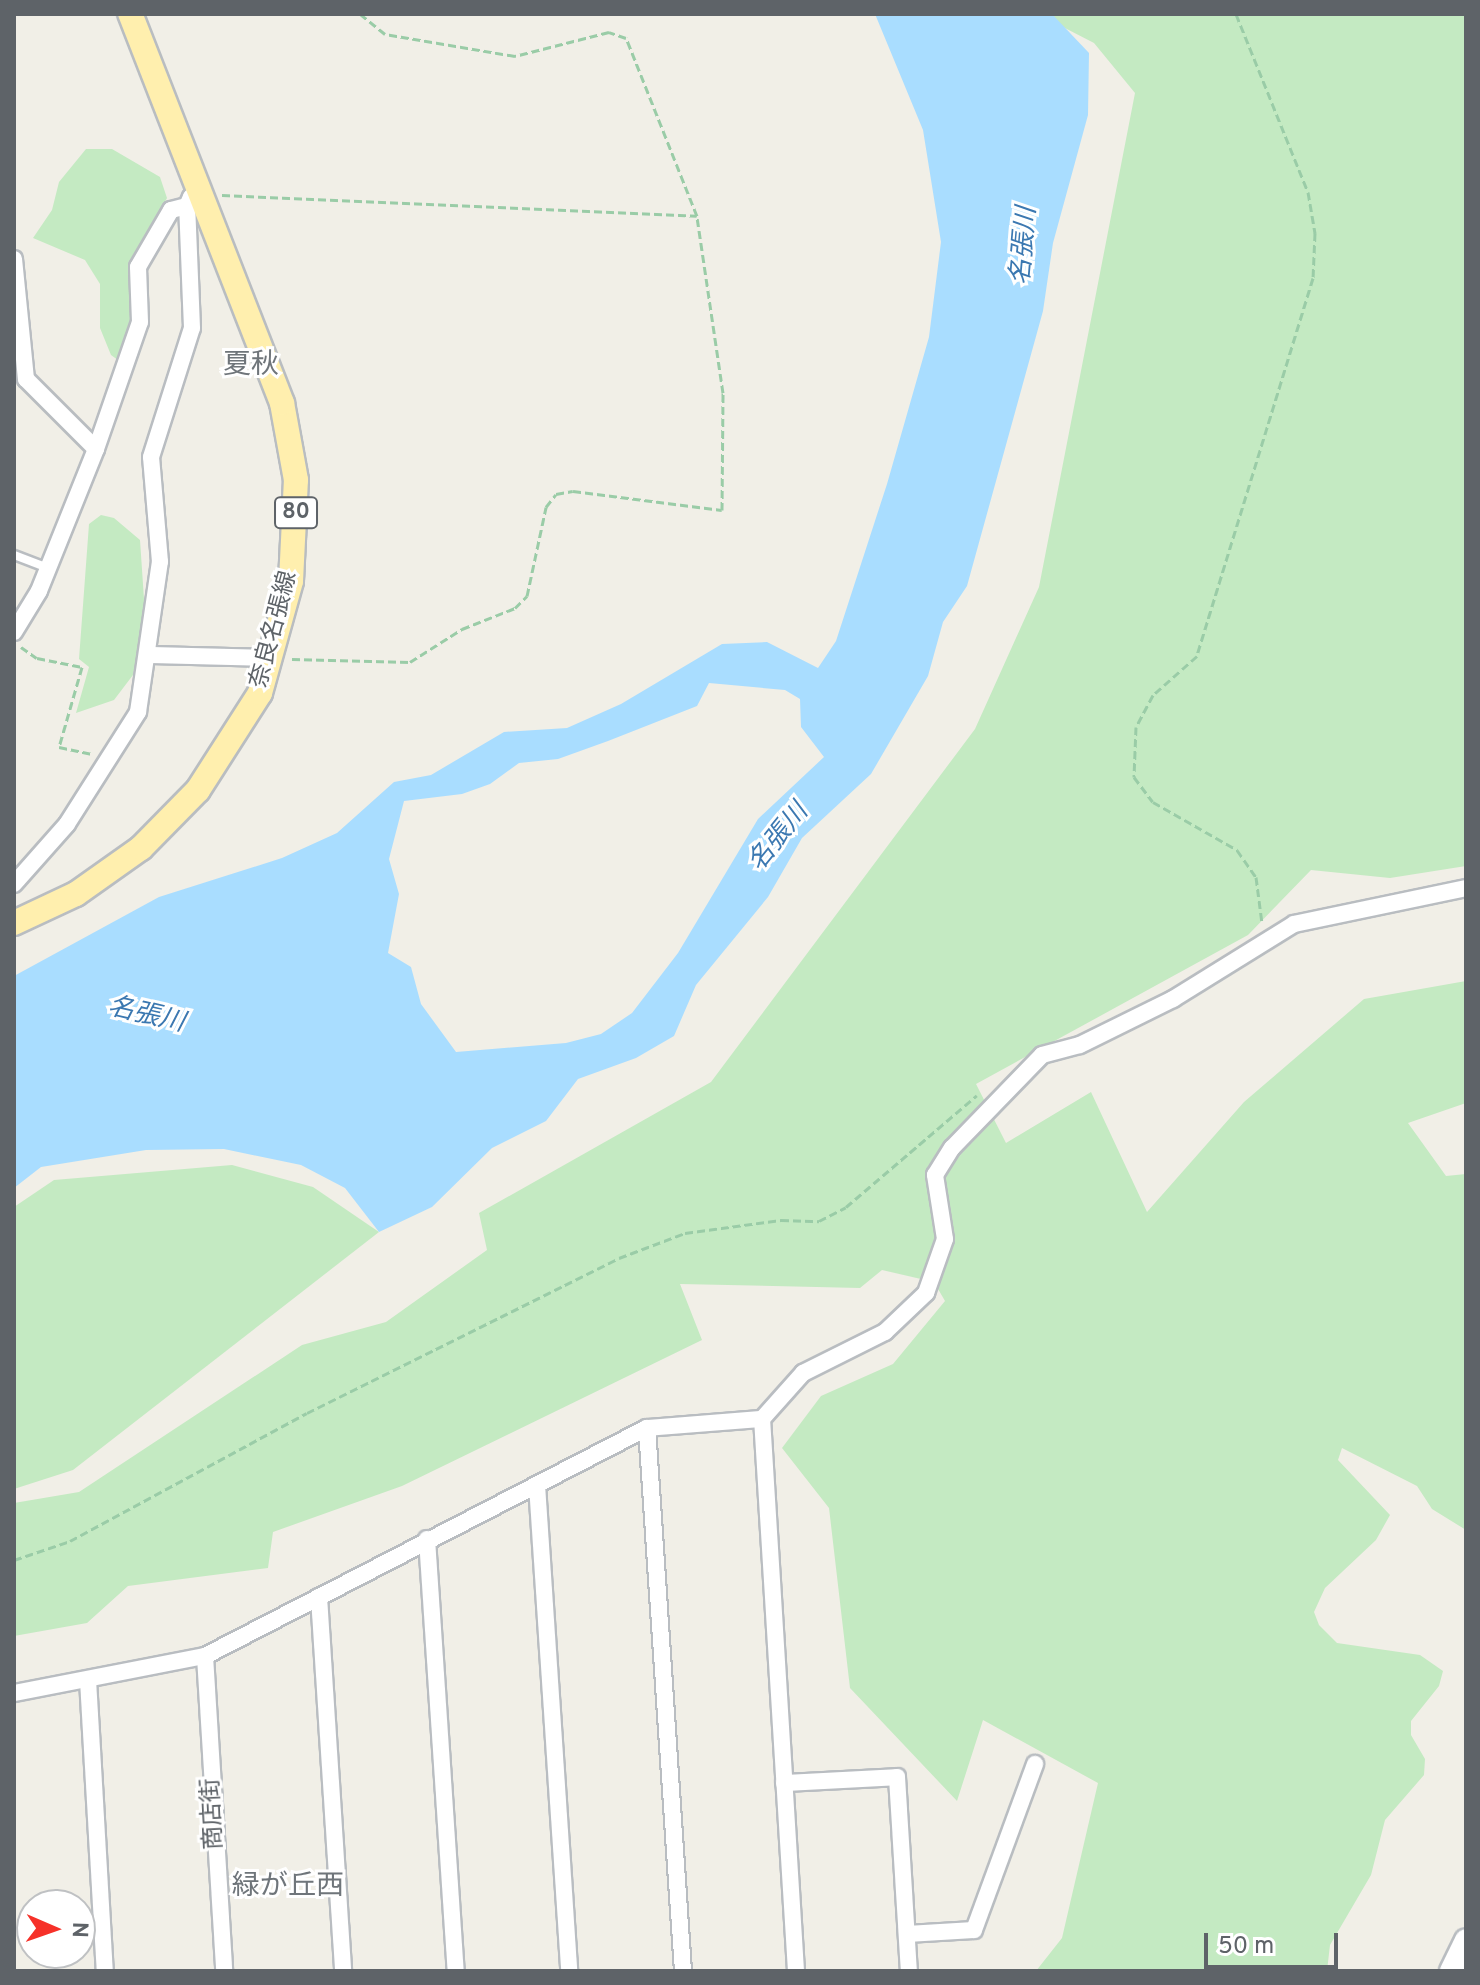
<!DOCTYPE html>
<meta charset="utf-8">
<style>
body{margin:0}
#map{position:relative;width:1480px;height:1985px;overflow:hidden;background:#f1efe7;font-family:Overpass,"Noto Sans JP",sans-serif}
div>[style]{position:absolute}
.green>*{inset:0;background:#c4eac2}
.water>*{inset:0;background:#a9ddff}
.path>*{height:3px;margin-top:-1.5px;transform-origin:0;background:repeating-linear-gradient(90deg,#9acca7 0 8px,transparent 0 12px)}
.roads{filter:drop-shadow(2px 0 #b9bdc1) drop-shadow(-2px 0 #b9bdc1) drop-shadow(0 2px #b9bdc1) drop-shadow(0 -2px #b9bdc1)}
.lane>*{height:8px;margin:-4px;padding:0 4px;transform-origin:4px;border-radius:4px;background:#fff}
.street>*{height:16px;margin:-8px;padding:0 8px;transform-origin:8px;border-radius:8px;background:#fff}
.secondary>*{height:22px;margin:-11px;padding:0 11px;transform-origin:11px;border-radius:11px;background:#fff}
.primary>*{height:24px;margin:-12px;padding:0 12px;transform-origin:12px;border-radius:12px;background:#ffefae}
span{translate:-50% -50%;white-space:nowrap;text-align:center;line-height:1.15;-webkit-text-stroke:6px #fff;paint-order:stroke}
.shield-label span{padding:2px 6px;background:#fff;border:2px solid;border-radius:6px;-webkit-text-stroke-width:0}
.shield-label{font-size:22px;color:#5e6368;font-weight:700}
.street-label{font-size:24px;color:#5e6368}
.water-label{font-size:26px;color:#3b78b1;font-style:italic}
.quarter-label{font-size:28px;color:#6f757a}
.frame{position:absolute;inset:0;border:16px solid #5e6368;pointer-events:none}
.north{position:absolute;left:16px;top:1889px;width:80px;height:80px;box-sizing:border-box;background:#fff;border:2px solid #bfc1c3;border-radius:50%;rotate:92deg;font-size:22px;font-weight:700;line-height:32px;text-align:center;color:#5e6368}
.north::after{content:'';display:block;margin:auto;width:28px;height:36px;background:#f63129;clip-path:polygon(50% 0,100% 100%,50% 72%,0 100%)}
.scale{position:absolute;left:1204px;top:1933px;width:134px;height:36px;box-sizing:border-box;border:4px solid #5e6368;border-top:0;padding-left:10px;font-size:24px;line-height:28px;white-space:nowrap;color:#5e6368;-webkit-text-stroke:6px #fff;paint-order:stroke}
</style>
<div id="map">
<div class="green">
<i style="clip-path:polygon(1052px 14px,1466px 14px,1466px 866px,1390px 878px,1311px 870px,1248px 935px,976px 1084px,1006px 1143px,1091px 1092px,1147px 1212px,1244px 1102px,1364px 999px,1466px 981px,1466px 1103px,1408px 1123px,1446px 1176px,1466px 1174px,1466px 1530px,1432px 1509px,1417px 1486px,1342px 1448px,1338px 1460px,1390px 1515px,1376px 1540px,1325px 1588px,1314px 1612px,1319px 1625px,1337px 1643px,1420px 1655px,1443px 1671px,1439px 1686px,1411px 1721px,1411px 1735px,1425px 1759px,1424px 1775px,1385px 1820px,1371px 1875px,1330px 1945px,1327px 1971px,1036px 1971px,1062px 1938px,1098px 1783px,983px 1720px,957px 1801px,850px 1688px,829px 1508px,782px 1448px,821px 1396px,893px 1364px,945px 1301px,934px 1282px,882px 1270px,860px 1288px,680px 1284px,702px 1340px,402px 1486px,273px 1532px,268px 1568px,128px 1586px,87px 1623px,14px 1636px,14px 1503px,79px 1492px,302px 1345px,386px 1322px,487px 1250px,479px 1213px,711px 1082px,975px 729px,1039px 587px,1135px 93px,1094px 43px,1061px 26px)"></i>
<i style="clip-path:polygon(86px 149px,112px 149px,160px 177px,167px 198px,132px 264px,135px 322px,122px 363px,111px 355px,100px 328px,100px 284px,85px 260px,33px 238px,52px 210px,59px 182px)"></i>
<i style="clip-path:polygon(101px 515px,114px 518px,140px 540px,145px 614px,133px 675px,114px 700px,76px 713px,89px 667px,79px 659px,89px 524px)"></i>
<i style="clip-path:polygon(232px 1165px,313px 1187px,379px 1232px,73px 1470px,14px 1489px,14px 1207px,54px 1180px)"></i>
</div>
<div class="water">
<i style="clip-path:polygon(evenodd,875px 14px,1052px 14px,1089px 53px,1088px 115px,1053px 243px,1043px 311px,967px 586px,943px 622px,928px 676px,871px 774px,802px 838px,768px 897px,696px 985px,674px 1036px,636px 1058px,578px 1079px,546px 1121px,492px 1148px,432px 1207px,379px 1232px,345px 1188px,301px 1165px,224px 1149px,146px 1150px,41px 1167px,14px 1188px,14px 976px,159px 897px,282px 858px,337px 833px,394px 782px,431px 775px,504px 732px,567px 728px,621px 704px,722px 644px,767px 642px,818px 668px,836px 641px,887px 484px,929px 337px,941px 242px,923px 130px,875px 14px,709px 683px,785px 690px,800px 699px,801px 727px,824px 757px,758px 819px,678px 953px,632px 1013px,601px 1034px,566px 1043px,456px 1052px,421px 1004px,411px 967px,388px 953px,399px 894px,389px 859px,404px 801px,462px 794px,490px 784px,519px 763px,558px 759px,608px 741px,697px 706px,709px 683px)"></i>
</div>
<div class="path">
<i style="left:1236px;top:14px;width:192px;rotate:68deg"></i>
<i style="left:1308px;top:192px;width:42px;rotate:80.3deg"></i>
<i style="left:1315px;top:233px;width:45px;rotate:92.5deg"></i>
<i style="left:1313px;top:278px;width:395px;rotate:107.1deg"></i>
<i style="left:1197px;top:656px;width:59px;rotate:138.4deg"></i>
<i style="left:1153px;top:695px;width:36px;rotate:118deg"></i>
<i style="left:1136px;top:727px;width:50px;rotate:92.3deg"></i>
<i style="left:1134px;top:777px;width:31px;rotate:53deg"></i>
<i style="left:1153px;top:802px;width:97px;rotate:29.7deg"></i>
<i style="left:1237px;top:850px;width:33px;rotate:55deg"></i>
<i style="left:1256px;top:877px;width:46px;rotate:82.6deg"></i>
<i style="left:222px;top:195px;width:475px;rotate:2.5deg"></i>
<i style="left:21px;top:647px;width:19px;rotate:35deg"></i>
<i style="left:37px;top:658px;width:46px;rotate:11.3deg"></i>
<i style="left:82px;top:667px;width:83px;rotate:106deg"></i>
<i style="left:59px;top:747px;width:35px;rotate:12deg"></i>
<i style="left:292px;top:659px;width:118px;rotate:1.5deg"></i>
<i style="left:410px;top:662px;width:62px;rotate:-32.4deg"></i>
<i style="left:462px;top:629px;width:57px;rotate:-21.6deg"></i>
<i style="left:515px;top:608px;width:17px;rotate:-45deg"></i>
<i style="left:527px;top:596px;width:91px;rotate:-77.9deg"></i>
<i style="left:546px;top:507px;width:16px;rotate:-52deg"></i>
<i style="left:556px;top:494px;width:17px;rotate:-10deg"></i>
<i style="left:573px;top:491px;width:150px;rotate:7.3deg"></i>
<i style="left:722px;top:510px;width:117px;rotate:-89.5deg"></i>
<i style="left:723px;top:393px;width:179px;rotate:-98.4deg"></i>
<i style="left:697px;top:216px;width:192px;rotate:-111.7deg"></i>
<i style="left:626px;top:38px;width:18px;rotate:-161deg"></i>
<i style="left:609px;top:32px;width:97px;rotate:165.7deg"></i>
<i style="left:515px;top:56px;width:132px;rotate:-170.4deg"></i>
<i style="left:385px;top:34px;width:32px;rotate:-141deg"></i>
<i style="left:14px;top:1560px;width:59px;rotate:-18.7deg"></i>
<i style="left:70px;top:1541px;width:269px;rotate:-28.4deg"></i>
<i style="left:307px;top:1413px;width:348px;rotate:-26.4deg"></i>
<i style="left:619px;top:1258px;width:71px;rotate:-20.7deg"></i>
<i style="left:685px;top:1233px;width:97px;rotate:-7.7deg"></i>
<i style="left:781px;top:1220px;width:38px;rotate:2deg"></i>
<i style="left:819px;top:1221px;width:30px;rotate:-27deg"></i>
<i style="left:846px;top:1207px;width:172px;rotate:-40.5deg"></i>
</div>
<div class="roads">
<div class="lane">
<i style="left:14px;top:555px;width:36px;rotate:21deg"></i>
</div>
<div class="street">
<i style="left:14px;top:259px;width:121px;rotate:84.3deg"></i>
<i style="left:26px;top:379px;width:99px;rotate:45deg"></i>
<i style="left:96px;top:449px;width:153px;rotate:111.9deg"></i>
<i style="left:39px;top:591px;width:48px;rotate:121.4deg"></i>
<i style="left:96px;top:449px;width:134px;rotate:-70.9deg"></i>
<i style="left:140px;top:322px;width:55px;rotate:-92.1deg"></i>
<i style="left:138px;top:267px;width:66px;rotate:-59.9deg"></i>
<i style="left:171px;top:210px;width:16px;rotate:-14deg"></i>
<i style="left:149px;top:655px;width:124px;rotate:1.4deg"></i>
<i style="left:14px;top:884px;width:80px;rotate:-48.5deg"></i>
<i style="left:67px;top:824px;width:133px;rotate:-57.6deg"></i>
<i style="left:138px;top:712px;width:152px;rotate:-81.7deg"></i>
<i style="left:160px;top:562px;width:105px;rotate:-94.9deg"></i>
<i style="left:151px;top:457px;width:135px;rotate:-72.4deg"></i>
<i style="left:192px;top:328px;width:122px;rotate:-92.3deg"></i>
<i style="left:187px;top:206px;width:10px;rotate:-66deg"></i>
<i style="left:191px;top:197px;width:11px;rotate:-15deg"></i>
<i style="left:647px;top:1428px;width:544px;rotate:86.21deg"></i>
<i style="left:537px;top:1485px;width:487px;rotate:86.2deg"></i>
<i style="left:427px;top:1539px;width:433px;rotate:86.2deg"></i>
<i style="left:319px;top:1597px;width:375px;rotate:86.3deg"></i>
<i style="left:205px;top:1656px;width:316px;rotate:86.5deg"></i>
<i style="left:88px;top:1680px;width:291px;rotate:86.7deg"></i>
<i style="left:14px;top:1693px;width:195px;rotate:-11deg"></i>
<i style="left:205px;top:1656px;width:497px;rotate:-27.3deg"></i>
<i style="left:647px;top:1428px;width:115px;rotate:-4.5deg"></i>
<i style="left:784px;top:1783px;width:113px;rotate:-3deg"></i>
<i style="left:897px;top:1777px;width:194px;rotate:86.5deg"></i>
<i style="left:907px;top:1934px;width:67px;rotate:-3.4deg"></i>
<i style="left:974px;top:1930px;width:177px;rotate:-69.8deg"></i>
<i style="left:796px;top:1971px;width:553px;rotate:-93.52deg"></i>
<i style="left:762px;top:1419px;width:62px;rotate:-48.3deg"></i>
<i style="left:803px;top:1373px;width:92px;rotate:-26.6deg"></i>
<i style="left:885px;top:1332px;width:57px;rotate:-43.6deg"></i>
<i style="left:926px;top:1293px;width:57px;rotate:-70.6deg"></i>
<i style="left:945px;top:1239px;width:65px;rotate:-98.9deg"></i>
<i style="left:935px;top:1175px;width:32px;rotate:-58deg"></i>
<i style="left:952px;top:1148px;width:129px;rotate:-45.9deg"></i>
<i style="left:1042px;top:1055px;width:39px;rotate:-15deg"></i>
<i style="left:1080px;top:1045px;width:104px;rotate:-26.3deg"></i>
<i style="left:1173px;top:999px;width:142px;rotate:-31.8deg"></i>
<i style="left:1294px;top:924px;width:176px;rotate:-11.8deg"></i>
</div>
<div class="secondary">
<i style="left:1451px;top:1971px;width:34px;rotate:-64deg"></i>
</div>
<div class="primary">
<i style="left:14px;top:923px;width:68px;rotate:-25.1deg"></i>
<i style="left:76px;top:894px;width:80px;rotate:-35.3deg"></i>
<i style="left:141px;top:848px;width:81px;rotate:-45.5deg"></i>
<i style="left:198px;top:790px;width:115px;rotate:-57.4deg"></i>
<i style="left:260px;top:693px;width:116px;rotate:-74.5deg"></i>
<i style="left:291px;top:581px;width:101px;rotate:-87.2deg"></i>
<i style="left:296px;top:480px;width:78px;rotate:-100.3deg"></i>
<i style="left:282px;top:403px;width:418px;rotate:-111.3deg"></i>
</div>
</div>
<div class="shield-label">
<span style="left:296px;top:513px">80</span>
</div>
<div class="street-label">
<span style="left:275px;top:630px;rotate:-75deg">奈良名張線</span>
<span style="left:214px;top:1814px;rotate:-93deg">商店街</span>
</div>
<div class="water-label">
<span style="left:1025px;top:246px;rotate:-85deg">名張川</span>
<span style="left:779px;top:838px;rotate:-51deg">名張川</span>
<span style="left:146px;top:1016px;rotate:13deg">名張川</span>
</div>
<div class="quarter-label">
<span style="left:251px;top:366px">夏秋</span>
<span style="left:288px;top:1887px">緑が丘西</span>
</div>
<div class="frame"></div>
<div class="north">N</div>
<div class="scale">50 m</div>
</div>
